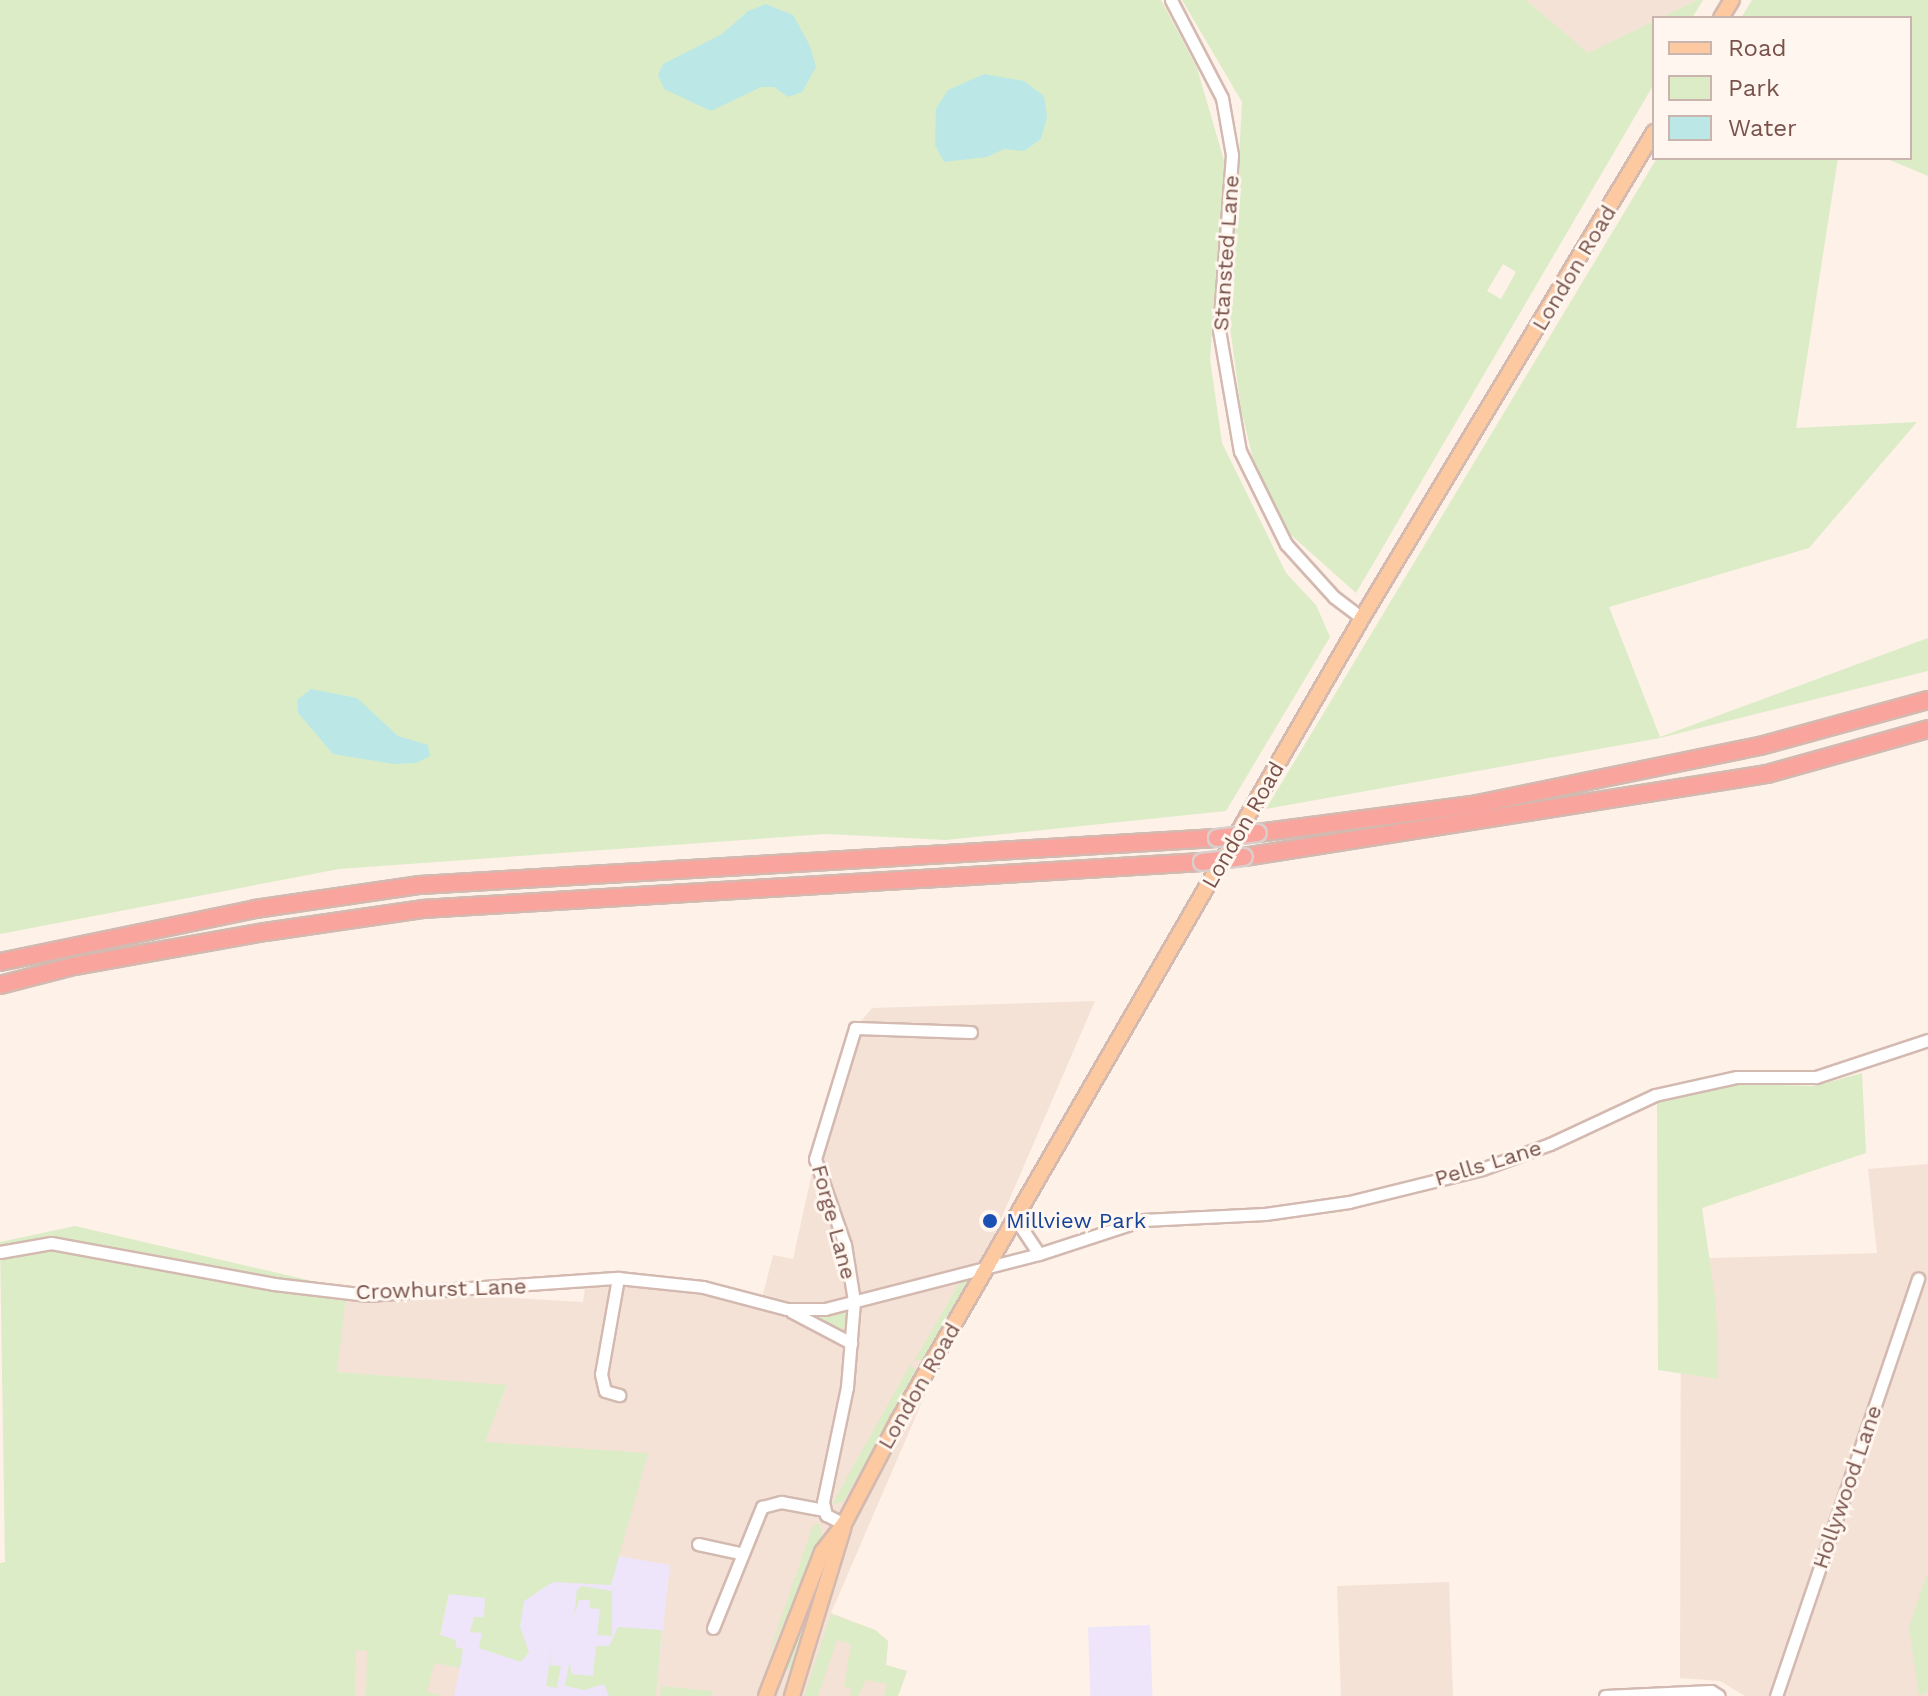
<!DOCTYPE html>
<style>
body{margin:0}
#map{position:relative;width:1928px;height:1696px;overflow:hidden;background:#fdf1e8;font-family:"Work Sans",sans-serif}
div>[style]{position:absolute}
.residential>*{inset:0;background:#f5e2d6;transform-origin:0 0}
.education>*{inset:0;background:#eee5fa;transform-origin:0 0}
.green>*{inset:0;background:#dcecc6}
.water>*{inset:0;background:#bbe8e7}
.roads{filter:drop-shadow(2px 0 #d3b9b0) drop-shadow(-2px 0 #d3b9b0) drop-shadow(0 2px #d3b9b0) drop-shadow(0 -2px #d3b9b0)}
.minor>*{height:11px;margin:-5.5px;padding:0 5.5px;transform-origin:5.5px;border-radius:5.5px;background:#fff}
.major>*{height:14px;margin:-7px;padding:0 7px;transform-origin:7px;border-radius:7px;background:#fdc9a0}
.highway>*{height:16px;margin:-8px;padding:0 8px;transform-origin:8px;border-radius:8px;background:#f9a59e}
.bridges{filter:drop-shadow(2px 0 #d9cfcd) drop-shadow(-2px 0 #d9cfcd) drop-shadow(0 2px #d9cfcd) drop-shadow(0 -2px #d9cfcd)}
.highway-bridge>*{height:16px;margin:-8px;padding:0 8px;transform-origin:8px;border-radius:8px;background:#f9a59e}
.dots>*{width:22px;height:22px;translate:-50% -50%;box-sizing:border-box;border:4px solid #fff6ef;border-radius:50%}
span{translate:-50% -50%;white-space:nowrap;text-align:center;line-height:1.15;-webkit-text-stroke:6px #fff6ef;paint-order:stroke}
.street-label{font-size:22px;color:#79534b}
.transit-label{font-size:22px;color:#164399}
.left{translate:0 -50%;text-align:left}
.legend{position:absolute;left:1652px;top:16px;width:260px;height:144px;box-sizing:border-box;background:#fff6ef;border:2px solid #c9b5ad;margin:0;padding:10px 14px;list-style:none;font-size:24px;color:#79534b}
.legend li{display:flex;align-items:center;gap:16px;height:40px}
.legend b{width:40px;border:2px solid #c9b5ad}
</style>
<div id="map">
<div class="residential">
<i style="clip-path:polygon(1526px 0,1697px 0,1588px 54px)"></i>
<i style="clip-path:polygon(1095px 1001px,831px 1613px,875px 1630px,888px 1641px,886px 1665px,907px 1671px,898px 1696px,342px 1696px,342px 1649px,436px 1654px,484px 1442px,507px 1386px,336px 1372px,347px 1289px,583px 1302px,586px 1281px,618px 1278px,761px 1302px,773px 1255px,793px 1259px,815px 1159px,855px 1028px,872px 1008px)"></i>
<i style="clip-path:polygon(1928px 1164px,1928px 1696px,1745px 1696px,1720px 1681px,1680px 1678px,1681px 1259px,1877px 1253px,1868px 1169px)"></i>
<i style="left:1449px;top:1582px;width:114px;height:112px;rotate:88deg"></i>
</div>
<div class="education">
<i style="clip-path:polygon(648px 1453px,618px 1556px,670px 1565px,657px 1682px,609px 1696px,454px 1696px,460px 1668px,434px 1663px,453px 1576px)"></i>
<i style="left:1150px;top:1625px;width:71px;height:62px;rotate:88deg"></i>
</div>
<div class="green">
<i style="clip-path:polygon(0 0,1161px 0,1197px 68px,1225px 164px,1210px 359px,1222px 443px,1286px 573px,1316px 605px,1330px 637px,1226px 811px,946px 840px,826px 834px,339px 869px,0 934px)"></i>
<i style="clip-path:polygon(evenodd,1182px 0,1526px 0,1588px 53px,1654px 21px,1654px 84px,1356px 593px,1291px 535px,1259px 484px,1241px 409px,1230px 327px,1242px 102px,1182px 0,1503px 264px,1516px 272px,1501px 299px,1487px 291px,1503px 264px)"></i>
<i style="clip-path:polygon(1697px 0,1703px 0,1692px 18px,1660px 18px)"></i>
<i style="clip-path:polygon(1752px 0,1928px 0,1928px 176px,1885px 158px,1910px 158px,1910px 18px,1741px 18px)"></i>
<i style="clip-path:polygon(1657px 158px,1838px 158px,1796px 428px,1917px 422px,1809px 548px,1609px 607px,1660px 737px,1928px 638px,1928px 671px,1660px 738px,1266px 809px)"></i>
<i style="clip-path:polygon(1862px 1073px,1866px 1153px,1702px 1208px,1716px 1303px,1718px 1379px,1658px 1370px,1657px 1101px,1735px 1084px,1815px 1086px)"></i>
<i style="clip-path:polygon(75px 1226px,347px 1289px,337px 1372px,507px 1385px,485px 1442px,648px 1453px,611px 1585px,553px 1582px,524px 1601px,520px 1627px,529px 1652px,521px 1662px,479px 1648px,482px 1633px,470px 1632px,474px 1617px,484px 1617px,485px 1598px,449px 1594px,440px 1635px,456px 1640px,456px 1647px,463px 1649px,460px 1668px,434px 1663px,427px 1692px,443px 1696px,366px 1696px,367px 1651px,356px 1650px,355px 1696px,0 1696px,0 1563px,5px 1562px,0 1242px)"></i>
<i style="clip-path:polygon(970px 1276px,926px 1359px,914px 1361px,963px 1277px)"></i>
<i style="clip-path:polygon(848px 1307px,843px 1335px,804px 1313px)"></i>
<i style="clip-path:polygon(910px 1365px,918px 1373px,843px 1502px,832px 1504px)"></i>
<i style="clip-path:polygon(819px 1523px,823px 1538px,766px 1662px,813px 1526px)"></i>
<i style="clip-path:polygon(1928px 1571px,1928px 1691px,1919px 1696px,1909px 1627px)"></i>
<i style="clip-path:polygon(820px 1575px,794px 1673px,783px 1665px)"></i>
<i style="clip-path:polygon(582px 1586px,612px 1591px,612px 1636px,597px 1635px,600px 1609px,590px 1608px,590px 1600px,579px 1600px,574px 1616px,577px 1590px)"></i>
<i style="clip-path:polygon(831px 1614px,875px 1630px,888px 1641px,886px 1665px,907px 1671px,898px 1696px,884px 1696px,887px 1684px,866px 1680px,858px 1696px,850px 1696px,852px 1689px,844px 1686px,851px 1644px,837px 1640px,818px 1696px,804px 1696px)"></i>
<i style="clip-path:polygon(618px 1627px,662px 1630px,656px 1696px,609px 1696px,604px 1684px,584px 1690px,565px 1686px,570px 1660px,571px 1674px,593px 1676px,596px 1646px,609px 1646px)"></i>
<i style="clip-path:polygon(552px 1646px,550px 1665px,561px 1666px,563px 1654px,557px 1688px,546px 1686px)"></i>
<i style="clip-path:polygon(661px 1686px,712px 1691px,713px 1690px,712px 1696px,660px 1696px)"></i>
</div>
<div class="water">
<i style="clip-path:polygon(766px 4px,793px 15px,810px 46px,816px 67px,802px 92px,788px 97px,774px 87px,761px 87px,711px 111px,664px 89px,658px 75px,663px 64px,722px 34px,748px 11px)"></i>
<i style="clip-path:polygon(984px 74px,1024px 81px,1044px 96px,1047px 117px,1041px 139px,1024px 151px,1004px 149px,987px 157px,944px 162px,935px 145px,936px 109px,948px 90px)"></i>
<i style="clip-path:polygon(311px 689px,357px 698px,398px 736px,428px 745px,430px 756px,416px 763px,394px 764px,333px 754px,298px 713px,297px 700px)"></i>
</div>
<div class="roads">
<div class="minor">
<i style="left:1171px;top:0;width:110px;rotate:62.5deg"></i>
<i style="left:1222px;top:98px;width:58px;rotate:80deg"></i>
<i style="left:1232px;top:155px;width:175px;rotate:94.2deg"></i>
<i style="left:1219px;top:330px;width:123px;rotate:80.2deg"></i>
<i style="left:1240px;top:451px;width:104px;rotate:63.7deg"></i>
<i style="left:1286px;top:544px;width:72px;rotate:47.8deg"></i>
<i style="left:1334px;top:597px;width:35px;rotate:37deg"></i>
<i style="left:1015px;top:1218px;width:43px;rotate:56.3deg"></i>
<i style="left:0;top:1252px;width:52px;rotate:-10deg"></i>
<i style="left:51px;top:1243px;width:227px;rotate:10.4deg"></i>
<i style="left:274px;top:1284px;width:94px;rotate:6.7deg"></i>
<i style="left:367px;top:1295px;width:252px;rotate:-3.9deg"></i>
<i style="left:618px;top:1278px;width:85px;rotate:6deg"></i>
<i style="left:703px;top:1287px;width:87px;rotate:14.7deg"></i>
<i style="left:787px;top:1309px;width:38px"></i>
<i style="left:825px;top:1309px;width:221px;rotate:-14.4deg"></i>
<i style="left:1039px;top:1254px;width:109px;rotate:-18.1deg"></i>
<i style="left:1143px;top:1220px;width:122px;rotate:-2.8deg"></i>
<i style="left:1265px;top:1214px;width:85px;rotate:-8.1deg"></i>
<i style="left:1349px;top:1202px;width:137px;rotate:-13.9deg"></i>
<i style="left:1482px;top:1169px;width:72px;rotate:-20.2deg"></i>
<i style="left:1550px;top:1144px;width:116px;rotate:-25deg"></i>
<i style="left:1655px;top:1095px;width:84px;rotate:-12.4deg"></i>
<i style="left:1737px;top:1077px;width:79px"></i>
<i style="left:1816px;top:1077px;width:118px;rotate:-18.3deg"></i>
<i style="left:618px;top:1278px;width:97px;rotate:100deg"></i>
<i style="left:601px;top:1374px;width:17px;rotate:77deg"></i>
<i style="left:605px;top:1391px;width:15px;rotate:16deg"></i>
<i style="left:792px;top:1312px;width:67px;rotate:27.7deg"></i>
<i style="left:844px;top:1524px;width:20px;rotate:-153deg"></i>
<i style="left:826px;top:1515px;width:13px;rotate:-103deg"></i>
<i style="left:823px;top:1502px;width:117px;rotate:-78.2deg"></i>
<i style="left:847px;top:1387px;width:86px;rotate:-85.3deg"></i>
<i style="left:854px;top:1301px;width:57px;rotate:-99.1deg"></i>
<i style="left:845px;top:1245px;width:91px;rotate:-109.2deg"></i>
<i style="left:815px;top:1159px;width:137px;rotate:-73deg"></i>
<i style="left:855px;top:1028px;width:116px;rotate:2deg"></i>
<i style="left:698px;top:1544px;width:43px;rotate:12.1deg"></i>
<i style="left:713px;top:1628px;width:131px;rotate:-68deg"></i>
<i style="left:762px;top:1507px;width:20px;rotate:-15deg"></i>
<i style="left:781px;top:1502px;width:44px;rotate:10.5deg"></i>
<i style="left:1605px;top:1696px;width:106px;rotate:-2.7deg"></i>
<i style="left:1711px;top:1691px;width:9px;rotate:32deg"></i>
<i style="left:1776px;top:1696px;width:441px;rotate:-71.2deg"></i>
</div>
<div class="major">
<i style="left:1721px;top:18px;width:21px;rotate:-59deg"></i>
<i style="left:766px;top:1696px;width:155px;rotate:-68.7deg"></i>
<i style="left:822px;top:1552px;width:36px;rotate:-52deg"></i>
<i style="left:844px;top:1524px;width:116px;rotate:-62.3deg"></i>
<i style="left:898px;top:1421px;width:927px;rotate:-59.98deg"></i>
<i style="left:1362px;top:618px;width:567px;rotate:-59deg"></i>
<i style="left:792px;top:1696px;width:175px;rotate:-73deg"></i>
</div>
<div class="highway">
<i style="left:1258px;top:833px;width:221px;rotate:-7.5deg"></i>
<i style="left:1477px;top:804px;width:289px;rotate:-11.6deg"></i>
<i style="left:1760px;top:746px;width:174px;rotate:-15.3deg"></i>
<i style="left:1244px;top:857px;width:530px;rotate:-9.02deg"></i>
<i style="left:1767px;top:774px;width:167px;rotate:-15.6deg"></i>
<i style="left:0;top:962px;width:260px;rotate:-11.7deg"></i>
<i style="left:255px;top:909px;width:167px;rotate:-8.3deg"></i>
<i style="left:420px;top:885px;width:798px;rotate:-3.37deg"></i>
<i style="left:0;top:985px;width:76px;rotate:-14.4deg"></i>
<i style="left:74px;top:966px;width:194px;rotate:-10.1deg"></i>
<i style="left:265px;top:932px;width:159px;rotate:-8.3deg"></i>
<i style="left:422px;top:909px;width:781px;rotate:-3.45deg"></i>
</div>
</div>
<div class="bridges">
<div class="highway-bridge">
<i style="left:1217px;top:838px;width:41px;rotate:-7deg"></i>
<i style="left:1202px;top:862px;width:42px;rotate:-6.8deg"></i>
</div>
</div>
<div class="dots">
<i style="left:990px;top:1221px;background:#1a4fb4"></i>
</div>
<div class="street-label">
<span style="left:1226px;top:253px;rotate:-86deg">Stansted Lane</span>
<span style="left:1574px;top:268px;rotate:-59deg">London Road</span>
<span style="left:1243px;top:825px;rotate:-60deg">London Road</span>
<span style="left:1488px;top:1163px;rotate:-17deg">Pells Lane</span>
<span style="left:834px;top:1222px;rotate:75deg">Forge Lane</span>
<span style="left:441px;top:1289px;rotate:-2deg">Crowhurst Lane</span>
<span style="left:919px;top:1386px;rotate:-60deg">London Road</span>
<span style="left:1847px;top:1487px;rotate:-71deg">Hollywood Lane</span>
</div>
<div class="transit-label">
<span class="left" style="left:1006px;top:1221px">Millview Park</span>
</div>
<ul class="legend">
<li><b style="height:10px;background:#fdc9a0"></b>Road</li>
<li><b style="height:22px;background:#dcecc6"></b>Park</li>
<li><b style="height:22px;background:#bbe8e7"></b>Water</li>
</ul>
</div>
